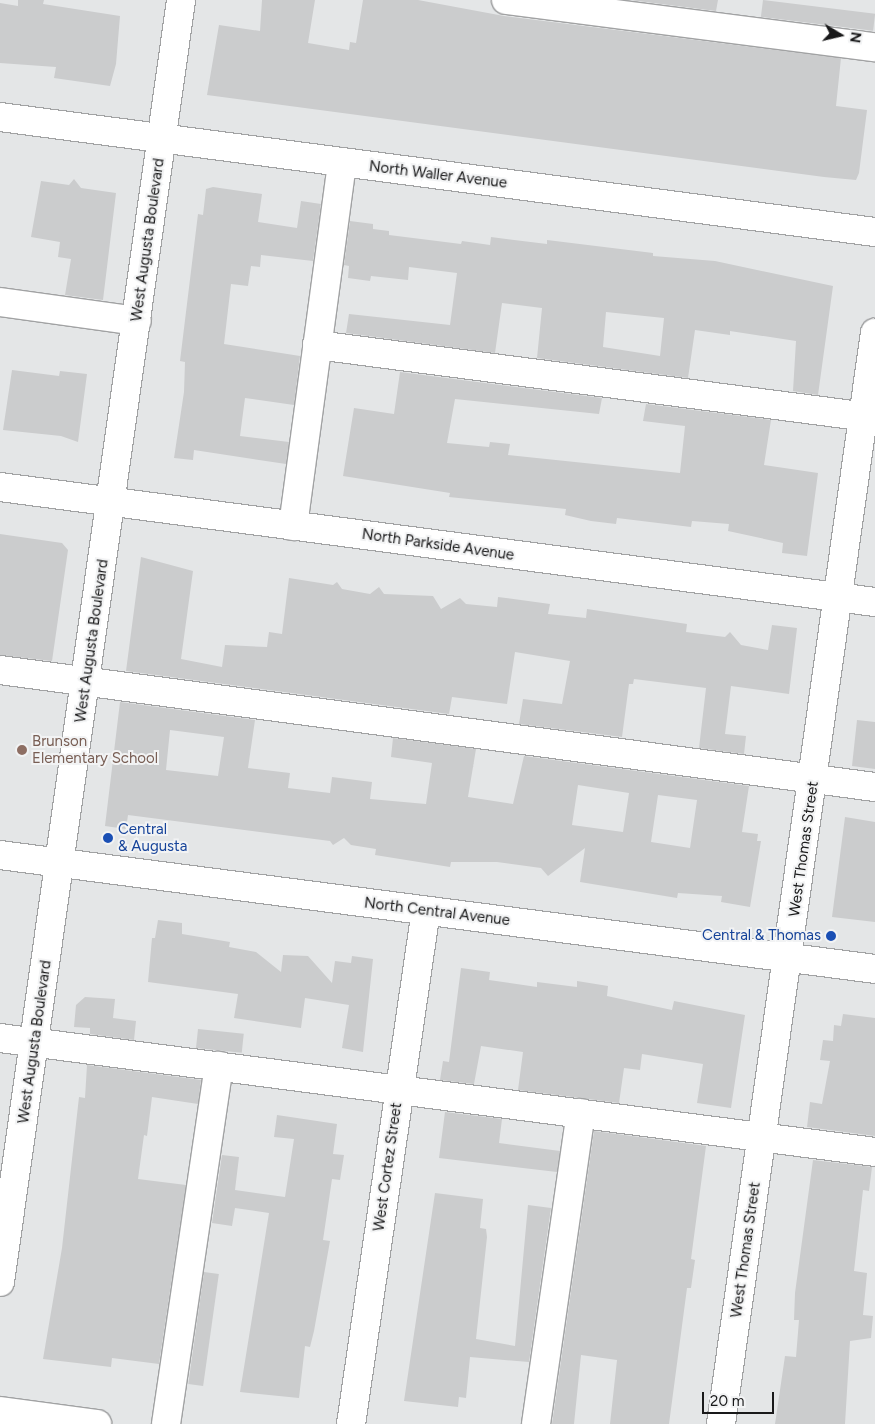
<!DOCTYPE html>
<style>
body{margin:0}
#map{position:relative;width:875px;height:1424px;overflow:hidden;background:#e4e6e7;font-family:Figtree,sans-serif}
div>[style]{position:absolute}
.building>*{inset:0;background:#cbcccd;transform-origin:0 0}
.roads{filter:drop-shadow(1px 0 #a1a2a3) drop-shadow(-1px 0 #a1a2a3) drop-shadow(0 1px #a1a2a3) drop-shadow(0 -1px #a1a2a3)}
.minor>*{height:28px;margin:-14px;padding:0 14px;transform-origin:14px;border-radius:14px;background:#fff}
.dots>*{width:14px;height:14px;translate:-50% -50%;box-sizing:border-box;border:2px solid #f2f3f4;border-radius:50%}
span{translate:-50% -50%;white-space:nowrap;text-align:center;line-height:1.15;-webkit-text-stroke:4px #f2f3f4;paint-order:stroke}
.street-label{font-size:15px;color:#19191a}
.education-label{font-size:15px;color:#785e54}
.left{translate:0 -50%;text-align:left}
.transit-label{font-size:15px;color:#164399}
.right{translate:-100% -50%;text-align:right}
.north{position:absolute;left:815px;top:10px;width:50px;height:50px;-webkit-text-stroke:4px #f2f3f4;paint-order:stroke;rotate:99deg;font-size:14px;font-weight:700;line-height:20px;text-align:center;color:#19191a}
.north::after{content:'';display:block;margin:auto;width:18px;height:22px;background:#19191a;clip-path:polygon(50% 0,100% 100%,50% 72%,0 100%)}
.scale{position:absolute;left:702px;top:1392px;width:72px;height:22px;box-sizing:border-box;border:2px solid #19191a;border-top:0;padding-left:6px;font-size:15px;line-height:18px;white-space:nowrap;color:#19191a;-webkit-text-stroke:4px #f2f3f4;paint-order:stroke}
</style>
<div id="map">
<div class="building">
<i style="clip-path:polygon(18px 0,44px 0,43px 4px,120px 16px,116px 64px,110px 86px,54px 78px,56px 67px,0 63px,0 3px,18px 6px)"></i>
<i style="clip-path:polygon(262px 0,315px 0,308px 43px,349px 50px,350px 42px,356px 43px,363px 0,418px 0,504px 16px,841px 58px,836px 106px,867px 110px,859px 173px,856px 180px,824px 177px,207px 95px,219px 25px,260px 31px)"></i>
<i style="clip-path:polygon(630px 0,718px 0,716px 11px)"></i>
<i style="left:763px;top:0;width:113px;height:17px;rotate:7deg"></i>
<i style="clip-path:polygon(74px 179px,81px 188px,116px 193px,103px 300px,65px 295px,71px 259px,58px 257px,60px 242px,31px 237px,41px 181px,69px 185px)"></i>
<i style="clip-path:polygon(213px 187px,262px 194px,258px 222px,297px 228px,301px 201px,321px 204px,313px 261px,261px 255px,260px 267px,251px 266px,248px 286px,231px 284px,224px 344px,300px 356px,294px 405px,245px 398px,240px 436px,289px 442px,286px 464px,194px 450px,193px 460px,174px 458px,184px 392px,185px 362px,180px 361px,198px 214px,203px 215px,206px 189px)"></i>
<i style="clip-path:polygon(evenodd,350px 221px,373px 224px,373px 229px,389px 231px,389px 235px,461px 244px,462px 241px,490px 245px,491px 237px,547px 244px,547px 240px,653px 253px,653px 256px,715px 261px,833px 286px,818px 395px,793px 391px,796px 341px,730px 331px,730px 335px,695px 330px,688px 378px,537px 358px,542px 308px,502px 303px,495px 353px,346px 333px,349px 314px,450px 325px,457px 273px,409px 267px,408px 280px,371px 276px,370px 281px,348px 278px,349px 266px,344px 265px,350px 221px,606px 312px,664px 318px,660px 356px,603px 347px,606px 312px)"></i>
<i style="clip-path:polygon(12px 370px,59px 376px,60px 371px,87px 374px,78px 442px,61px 436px,3px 430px)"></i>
<i style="clip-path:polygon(400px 372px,602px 398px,599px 414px,455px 399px,447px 443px,489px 447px,490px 442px,510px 444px,508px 455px,680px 473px,685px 426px,643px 421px,646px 404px,771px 420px,764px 465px,818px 473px,807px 556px,782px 553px,783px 543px,728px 531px,729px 524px,692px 521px,691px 527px,617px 518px,616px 524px,591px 521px,565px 515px,566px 509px,449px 497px,450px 493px,343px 476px,354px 408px,394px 414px)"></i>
<i style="clip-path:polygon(0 534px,62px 543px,68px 550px,52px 661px,0 655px)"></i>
<i style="clip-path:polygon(141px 557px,193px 571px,181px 659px,222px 667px,225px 645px,267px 647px,269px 632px,282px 634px,289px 578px,333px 585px,337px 582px,342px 589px,370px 594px,379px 587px,384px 594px,433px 596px,441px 609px,460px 598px,466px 604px,497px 607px,498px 597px,550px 604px,548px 614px,586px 618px,587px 609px,687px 624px,686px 632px,725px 637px,730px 632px,741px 645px,768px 650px,772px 625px,797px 628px,789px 694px,731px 686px,725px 734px,746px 736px,744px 754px,699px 748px,706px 688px,634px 679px,633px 684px,629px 684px,622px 737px,519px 724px,523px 699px,562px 704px,570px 661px,515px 652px,507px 704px,452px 697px,449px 714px,126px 671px)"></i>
<i style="clip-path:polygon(evenodd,120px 702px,255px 720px,248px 768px,290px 773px,288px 788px,330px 793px,332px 777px,372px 782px,370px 799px,426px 804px,432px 763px,391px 757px,393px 738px,476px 749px,468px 797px,513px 804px,524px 756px,749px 786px,742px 832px,758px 834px,757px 841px,761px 841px,750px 907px,721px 902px,722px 896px,678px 893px,677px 898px,580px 882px,585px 848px,548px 876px,541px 868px,497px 862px,451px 862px,450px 867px,375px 855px,376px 849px,351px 845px,344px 838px,333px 845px,330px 841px,128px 815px,126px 829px,105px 826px,120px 702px,170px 730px,224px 737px,218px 776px,166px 770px,170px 730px,120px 702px,578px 785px,629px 793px,623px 832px,572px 825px,578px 785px,120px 702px,658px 795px,697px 800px,690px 848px,651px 842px,658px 795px)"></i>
<i style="clip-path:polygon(857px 720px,875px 722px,875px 769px,852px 766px)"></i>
<i style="clip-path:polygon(845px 817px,875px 822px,875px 922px,832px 917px)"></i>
<i style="clip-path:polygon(158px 920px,182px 923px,182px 934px,230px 942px,229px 947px,256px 952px,281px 972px,283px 955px,308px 956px,332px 983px,335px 961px,351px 963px,352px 956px,373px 959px,363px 1052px,342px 1048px,349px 1005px,305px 998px,301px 1028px,234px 1018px,238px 994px,148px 982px,152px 938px,155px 938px)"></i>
<i style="clip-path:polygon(461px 968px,490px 972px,489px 980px,537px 987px,537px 982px,577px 987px,577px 981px,608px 986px,607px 996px,672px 1010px,674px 1001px,745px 1015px,731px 1108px,697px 1103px,703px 1064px,642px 1054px,640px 1070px,624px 1068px,619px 1103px,518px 1090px,523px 1052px,481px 1046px,474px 1084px,440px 1080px,443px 1061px,449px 1062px)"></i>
<i style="clip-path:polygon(85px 997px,115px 999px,113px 1018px,136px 1021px,134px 1040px,90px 1034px,90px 1028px,74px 1027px,76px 1005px)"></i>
<i style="clip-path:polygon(843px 1014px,875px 1018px,875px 1136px,807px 1127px,810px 1102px,822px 1104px,830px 1061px,820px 1060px,823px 1040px,833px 1041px,834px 1025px,841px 1026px)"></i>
<i style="left:198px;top:1029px;width:46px;height:19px;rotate:6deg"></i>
<i style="clip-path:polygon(87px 1065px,201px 1080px,198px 1104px,152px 1097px,147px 1136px,144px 1135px,138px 1179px,186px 1185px,159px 1364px,112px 1358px,111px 1367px,43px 1359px,62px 1248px,79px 1097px,85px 1098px)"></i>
<i style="clip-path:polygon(445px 1112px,502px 1119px,499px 1143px,560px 1151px,557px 1172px,439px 1158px)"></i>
<i style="clip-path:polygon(277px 1115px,337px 1124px,333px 1154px,344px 1155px,340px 1180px,332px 1179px,323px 1240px,330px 1241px,314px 1331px,310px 1347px,305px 1346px,299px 1398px,240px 1392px,269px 1213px,235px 1208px,232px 1226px,212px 1223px,222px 1155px,239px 1157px,235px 1190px,285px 1197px,294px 1139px,274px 1137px)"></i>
<i style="clip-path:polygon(594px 1131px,706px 1146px,691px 1259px,695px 1260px,691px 1288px,687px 1288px,669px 1424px,610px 1424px,617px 1360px,581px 1355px,574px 1424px,552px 1424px)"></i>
<i style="clip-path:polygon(813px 1160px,872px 1167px,869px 1191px,863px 1190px,854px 1271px,867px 1273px,863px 1315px,873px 1316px,871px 1338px,850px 1341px,845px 1424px,775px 1424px,785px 1356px,796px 1357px,799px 1320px,794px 1320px,795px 1293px)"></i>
<i style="clip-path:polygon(435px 1193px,483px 1199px,480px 1228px,486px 1229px,487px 1237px,476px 1339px,515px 1346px,528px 1205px,551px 1208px,529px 1362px,470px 1357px,466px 1398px,459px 1397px,458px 1407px,404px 1401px)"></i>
<i style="left:204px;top:1272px;width:15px;height:113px;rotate:8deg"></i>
</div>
<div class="roads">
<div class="minor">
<i style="left:506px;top:0;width:372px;rotate:7.3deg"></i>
<i style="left:0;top:117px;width:883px;rotate:7.49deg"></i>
<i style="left:0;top:302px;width:138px;rotate:7.9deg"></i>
<i style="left:317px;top:345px;width:563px;rotate:7.45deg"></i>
<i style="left:0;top:487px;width:883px;rotate:7.49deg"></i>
<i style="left:293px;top:526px;width:367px;rotate:-82.3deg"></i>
<i style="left:0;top:670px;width:883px;rotate:7.62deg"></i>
<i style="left:0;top:855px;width:882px;rotate:7.42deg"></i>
<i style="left:0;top:1038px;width:882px;rotate:7.42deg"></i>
<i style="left:0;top:1282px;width:1295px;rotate:-81.96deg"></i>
<i style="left:0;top:1411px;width:98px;rotate:7.6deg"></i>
<i style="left:166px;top:1424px;width:362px;rotate:-81.6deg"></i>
<i style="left:351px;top:1424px;width:519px;rotate:-81.7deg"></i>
<i style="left:536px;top:1424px;width:314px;rotate:-81.8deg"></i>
<i style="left:721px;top:1424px;width:1102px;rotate:-81.97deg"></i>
</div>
</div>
<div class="dots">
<i style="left:22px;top:750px;background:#8d6e63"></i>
<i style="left:108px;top:838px;background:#1a4fb4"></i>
<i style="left:831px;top:936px;background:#1a4fb4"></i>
</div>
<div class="street-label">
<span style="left:438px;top:175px;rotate:7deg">North Waller Avenue</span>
<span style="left:148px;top:240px;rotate:-82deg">West Augusta Boulevard</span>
<span style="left:438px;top:545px;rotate:8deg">North Parkside Avenue</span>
<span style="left:92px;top:641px;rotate:-82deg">West Augusta Boulevard</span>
<span style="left:804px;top:849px;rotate:-82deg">West Thomas Street</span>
<span style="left:437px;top:912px;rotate:7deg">North Central Avenue</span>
<span style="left:35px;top:1042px;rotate:-82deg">West Augusta Boulevard</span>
<span style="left:388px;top:1167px;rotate:-82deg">West Cortez Street</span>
<span style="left:746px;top:1250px;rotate:-82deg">West Thomas Street</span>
</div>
<div class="education-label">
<span class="left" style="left:32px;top:750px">Brunson<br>Elementary School</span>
</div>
<div class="transit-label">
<span class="left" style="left:118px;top:838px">Central<br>&amp; Augusta</span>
<span class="right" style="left:821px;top:936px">Central &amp; Thomas</span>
</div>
<div class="north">N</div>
<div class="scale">20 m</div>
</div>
